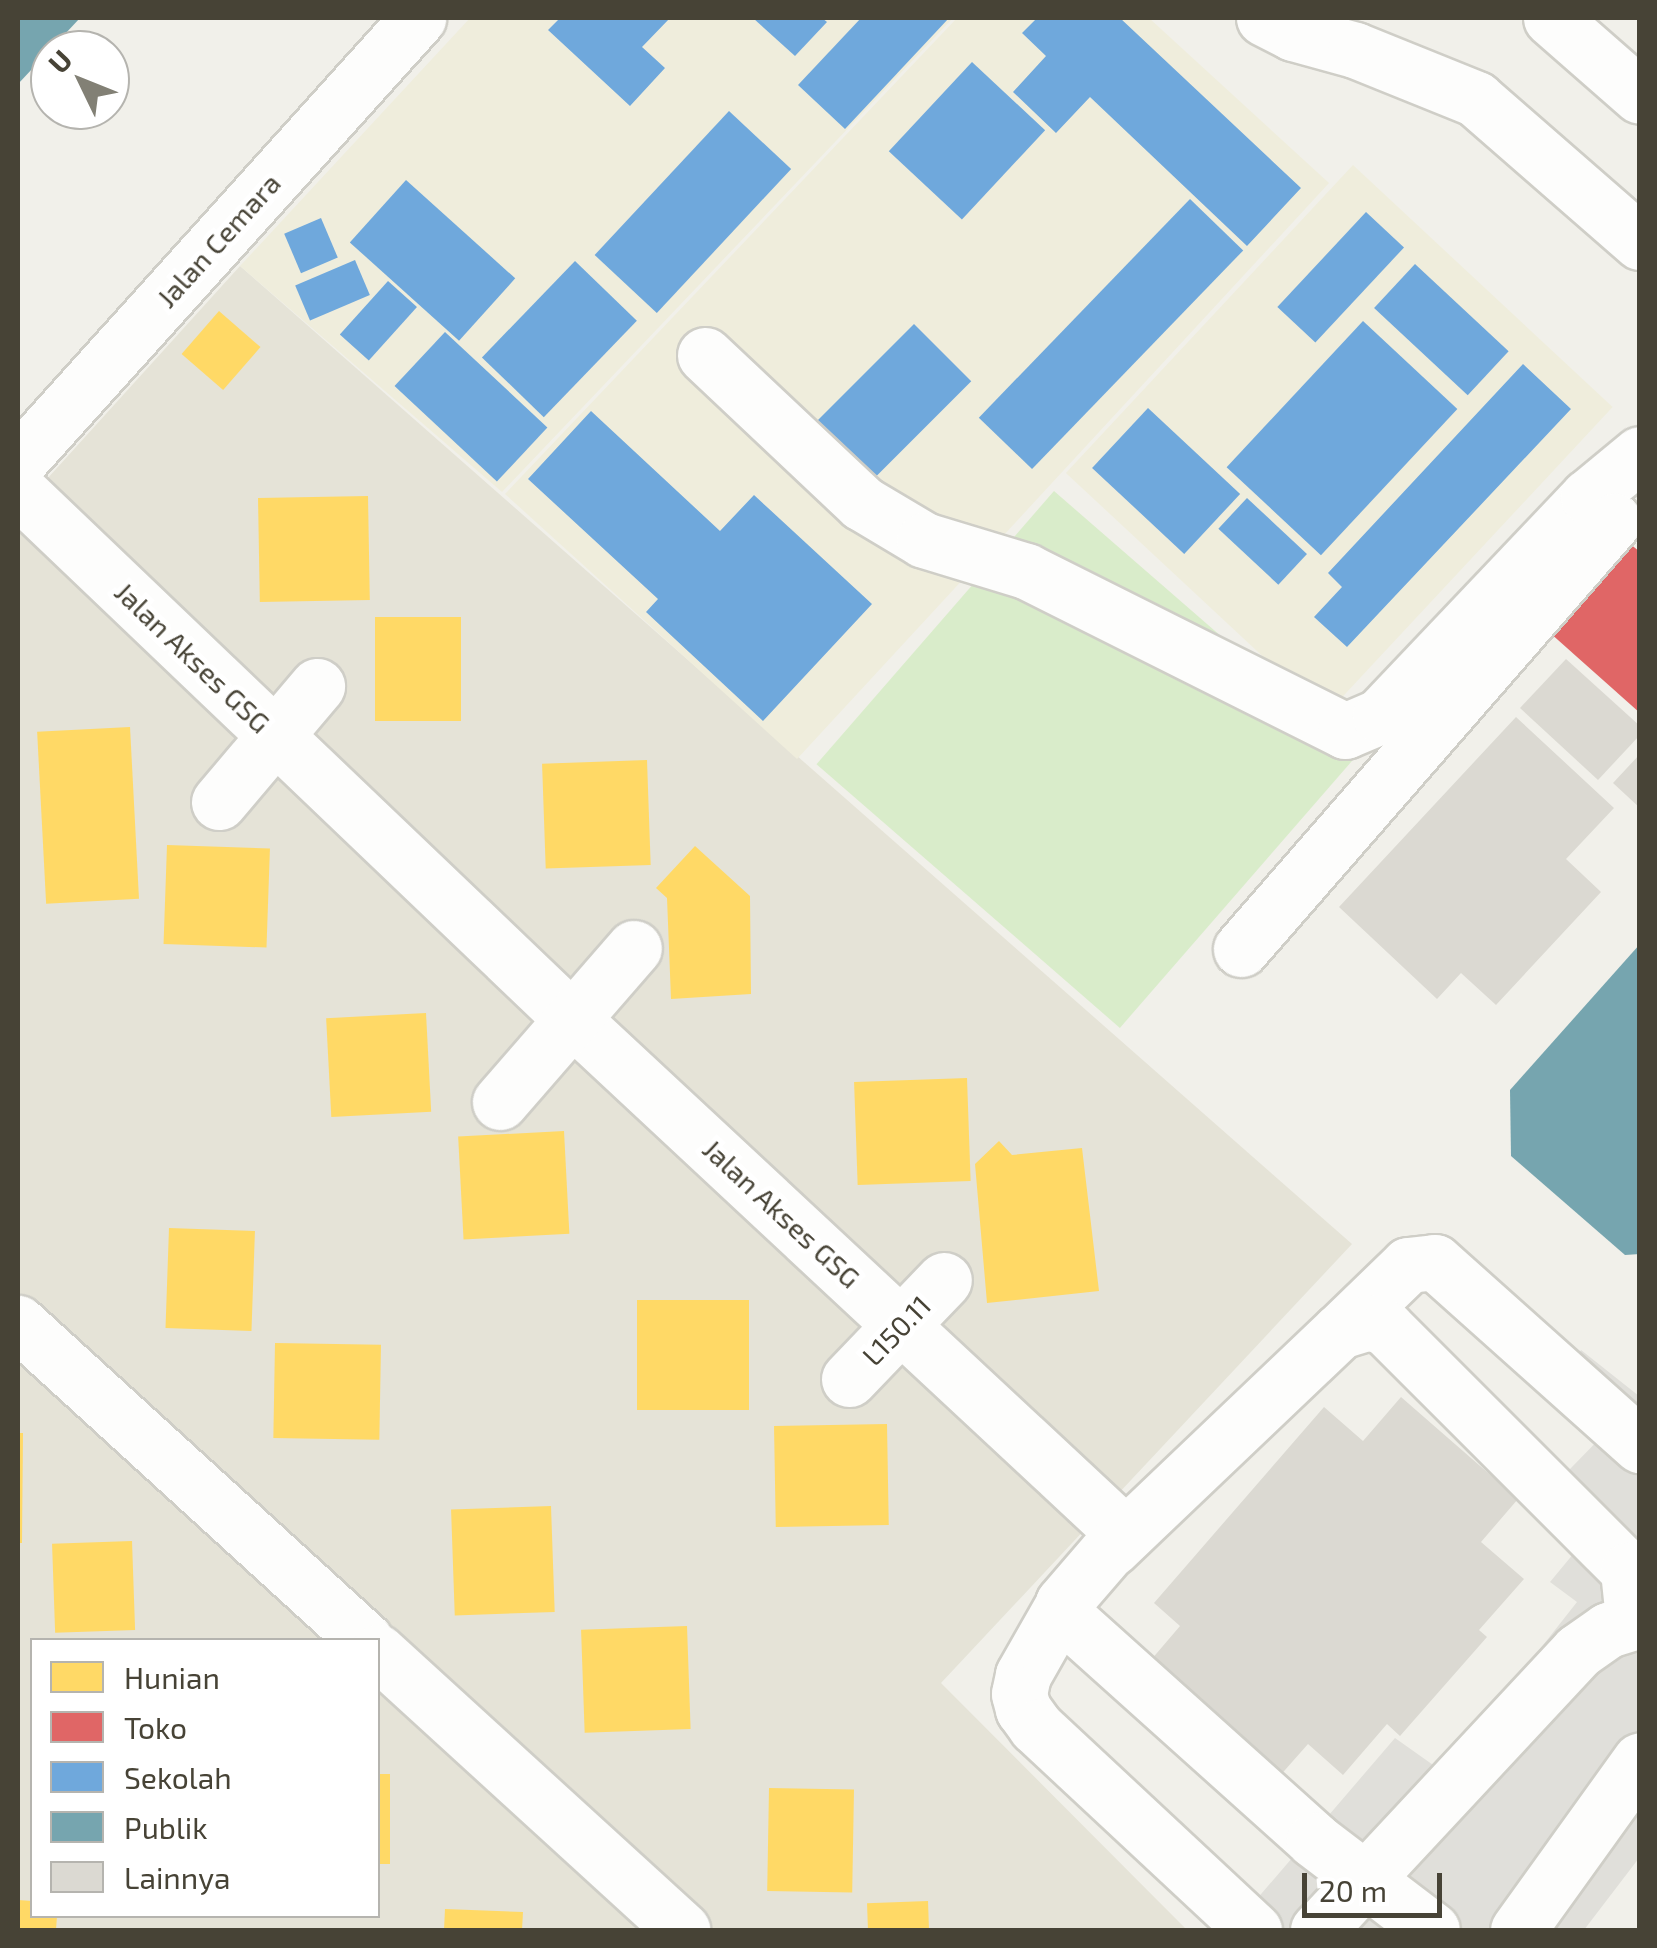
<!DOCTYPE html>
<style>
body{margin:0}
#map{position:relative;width:1657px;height:1948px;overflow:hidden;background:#f1f0ea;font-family:"Exo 2",sans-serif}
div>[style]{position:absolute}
.residential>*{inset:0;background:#e5e3d7}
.education>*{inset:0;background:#efeddc;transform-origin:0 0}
.green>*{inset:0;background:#d9ecca;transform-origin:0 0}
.parking>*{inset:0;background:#e0dfda}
.homes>*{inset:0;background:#ffd966;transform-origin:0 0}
.shops>*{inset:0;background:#e06666}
.schools>*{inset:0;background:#6fa8dc;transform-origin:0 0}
.public>*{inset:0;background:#76a5af}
.building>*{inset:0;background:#dbd9d2}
.roads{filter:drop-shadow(2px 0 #cfcec7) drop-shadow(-2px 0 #cfcec7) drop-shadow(0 2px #cfcec7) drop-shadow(0 -2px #cfcec7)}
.minor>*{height:55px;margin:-27.5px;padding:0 27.5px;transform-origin:27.5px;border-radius:27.5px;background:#fdfdfc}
span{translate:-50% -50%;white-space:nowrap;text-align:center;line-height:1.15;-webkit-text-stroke:10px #fff;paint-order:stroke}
.street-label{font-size:28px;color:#474336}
.frame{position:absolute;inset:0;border:20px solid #474336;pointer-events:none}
.legend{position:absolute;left:30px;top:1638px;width:350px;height:280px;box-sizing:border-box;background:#fff;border:2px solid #b5b4af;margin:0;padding:12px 18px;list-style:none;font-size:30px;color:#474336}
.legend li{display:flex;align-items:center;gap:20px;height:50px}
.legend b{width:50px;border:2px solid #b5b4af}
.north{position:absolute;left:30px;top:30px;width:100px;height:100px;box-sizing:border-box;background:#fff;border:2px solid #b5b4af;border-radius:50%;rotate:313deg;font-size:28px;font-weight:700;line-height:40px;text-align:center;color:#474336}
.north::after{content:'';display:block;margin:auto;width:35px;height:45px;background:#828075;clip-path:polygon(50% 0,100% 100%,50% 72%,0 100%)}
.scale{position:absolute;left:1302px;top:1873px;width:140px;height:45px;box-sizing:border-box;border:5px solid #474336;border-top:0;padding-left:12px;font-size:30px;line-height:35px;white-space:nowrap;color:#474336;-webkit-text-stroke:8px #fff;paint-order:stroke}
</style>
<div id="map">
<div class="residential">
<i style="clip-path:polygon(evenodd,240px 266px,1352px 1244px,941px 1683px,1187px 1930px,18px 1930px,18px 511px,240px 266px,32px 1640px,378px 1640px,378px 1916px,32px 1916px,32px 1640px)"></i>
</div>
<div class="education">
<i style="clip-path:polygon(470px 18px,953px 18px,502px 492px,240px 266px)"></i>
<i style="clip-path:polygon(957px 18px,1149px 18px,1329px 183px,797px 759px,505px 494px)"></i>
<i style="left:1353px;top:165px;width:355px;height:421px;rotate:43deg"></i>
</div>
<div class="green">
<i style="left:1054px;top:491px;width:402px;height:362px;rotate:41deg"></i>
</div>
<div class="parking">
<i style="clip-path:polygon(1581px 1350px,1639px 1396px,1639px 1858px,1584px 1930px,1247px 1930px,1244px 1914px,1395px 1738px,1443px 1772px,1577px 1602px,1550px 1582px,1579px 1547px,1533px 1507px,1609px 1429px,1563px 1385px)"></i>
</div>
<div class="homes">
<i style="left:219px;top:311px;width:55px;height:57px;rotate:41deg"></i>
<i style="left:368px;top:496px;width:104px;height:110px;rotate:89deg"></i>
<i style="left:375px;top:617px;width:86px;height:104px"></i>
<i style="left:130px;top:727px;width:172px;height:93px;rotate:87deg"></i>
<i style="left:647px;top:760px;width:105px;height:105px;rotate:88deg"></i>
<i style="left:167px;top:845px;width:103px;height:99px;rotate:2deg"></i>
<i style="clip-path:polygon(695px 846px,750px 896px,751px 994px,671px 999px,667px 898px,656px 888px)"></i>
<i style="left:426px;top:1013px;width:99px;height:100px;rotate:87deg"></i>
<i style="left:967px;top:1078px;width:103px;height:113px;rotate:88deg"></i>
<i style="left:564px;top:1131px;width:103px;height:106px;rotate:87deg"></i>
<i style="clip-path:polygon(999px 1141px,1012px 1155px,1082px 1148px,1099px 1291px,987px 1303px,975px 1164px)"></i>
<i style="left:169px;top:1228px;width:86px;height:100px;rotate:2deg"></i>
<i style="left:637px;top:1300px;width:112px;height:110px"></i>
<i style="left:275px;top:1343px;width:106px;height:95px;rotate:1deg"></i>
<i style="left:887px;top:1424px;width:101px;height:113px;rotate:89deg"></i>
<i style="clip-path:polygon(18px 1433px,23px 1433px,22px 1543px,18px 1543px)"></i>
<i style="left:551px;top:1506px;width:106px;height:100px;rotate:88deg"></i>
<i style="left:132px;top:1541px;width:89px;height:80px;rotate:88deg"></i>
<i style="left:687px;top:1626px;width:103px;height:106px;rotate:88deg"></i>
<i style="left:378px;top:1774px;width:12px;height:90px"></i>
<i style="left:769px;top:1788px;width:85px;height:103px;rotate:1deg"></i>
<i style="clip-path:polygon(18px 1900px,32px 1901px,32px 1916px,57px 1916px,56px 1930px,18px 1930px)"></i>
<i style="left:928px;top:1901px;width:29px;height:61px;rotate:88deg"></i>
<i style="clip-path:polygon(445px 1909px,523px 1912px,522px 1930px,444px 1930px)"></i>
</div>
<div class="shops">
<i style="clip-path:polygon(1629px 543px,1640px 552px,1640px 713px,1549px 632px)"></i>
</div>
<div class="schools">
<i style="clip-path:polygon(560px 18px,670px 18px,642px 47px,665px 68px,630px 106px,548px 30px)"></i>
<i style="clip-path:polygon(753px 18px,822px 18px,827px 22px,795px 56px)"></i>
<i style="clip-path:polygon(861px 18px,949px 18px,845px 129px,798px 85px)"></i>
<i style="clip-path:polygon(1037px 18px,1120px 18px,1301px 188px,1247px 246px,1090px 97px,1056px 133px,1013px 92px,1046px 56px,1022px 33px)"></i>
<i style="left:972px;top:62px;width:100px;height:122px;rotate:43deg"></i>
<i style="left:729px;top:111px;width:85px;height:197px;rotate:43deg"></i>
<i style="left:406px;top:180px;width:147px;height:84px;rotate:42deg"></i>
<i style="left:1190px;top:199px;width:74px;height:304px;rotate:44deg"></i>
<i style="left:1366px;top:212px;width:52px;height:130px;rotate:43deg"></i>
<i style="left:321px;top:218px;width:43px;height:40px;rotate:67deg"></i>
<i style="left:355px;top:260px;width:38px;height:65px;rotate:67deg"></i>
<i style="left:575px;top:261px;width:86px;height:134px;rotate:44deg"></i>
<i style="left:1415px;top:264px;width:128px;height:60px;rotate:43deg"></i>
<i style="left:388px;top:281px;width:39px;height:72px;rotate:42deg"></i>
<i style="left:1363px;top:321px;width:129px;height:200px;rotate:43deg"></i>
<i style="left:914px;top:324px;width:81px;height:145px;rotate:45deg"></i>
<i style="left:445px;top:332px;width:140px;height:74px;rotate:43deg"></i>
<i style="clip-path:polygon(1523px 364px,1571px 409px,1347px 647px,1314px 617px,1342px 587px,1328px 573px)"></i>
<i style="left:1148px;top:408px;width:126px;height:82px;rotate:43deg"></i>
<i style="clip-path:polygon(591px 411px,720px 531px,754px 495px,872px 604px,763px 721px,646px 612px,658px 599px,528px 479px)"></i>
<i style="left:1247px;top:498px;width:82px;height:42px;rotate:43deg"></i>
</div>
<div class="public">
<i style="clip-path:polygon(18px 18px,80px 18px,18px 84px)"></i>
<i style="clip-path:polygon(1640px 944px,1640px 1254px,1625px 1255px,1511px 1156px,1510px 1090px)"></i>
</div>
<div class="building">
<i style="clip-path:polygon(1566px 659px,1640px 726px,1640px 735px,1598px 780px,1520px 708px)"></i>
<i style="clip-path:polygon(1516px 717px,1614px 808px,1566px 859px,1601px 892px,1496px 1005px,1461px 973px,1437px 999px,1339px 907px)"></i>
<i style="clip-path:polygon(1640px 754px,1640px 808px,1613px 783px)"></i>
<i style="clip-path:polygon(1401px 1397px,1518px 1499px,1481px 1542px,1524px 1579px,1479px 1630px,1487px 1637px,1400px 1736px,1387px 1724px,1343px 1775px,1308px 1744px,1270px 1787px,1139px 1674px,1180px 1626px,1154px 1603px,1324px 1407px,1363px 1441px)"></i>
</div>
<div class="roads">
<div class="minor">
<i style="left:1264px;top:18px;width:33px;rotate:27deg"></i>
<i style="left:1293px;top:33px;width:64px;rotate:15.3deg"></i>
<i style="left:1355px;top:50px;width:131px;rotate:22deg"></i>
<i style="left:1476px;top:99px;width:218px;rotate:41.1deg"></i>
<i style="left:1551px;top:18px;width:118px;rotate:41.2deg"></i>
<i style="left:705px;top:355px;width:216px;rotate:43.3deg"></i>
<i style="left:862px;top:503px;width:72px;rotate:30.8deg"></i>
<i style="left:924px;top:540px;width:107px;rotate:16.9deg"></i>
<i style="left:1026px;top:571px;width:357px;rotate:26.6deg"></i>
<i style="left:1345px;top:731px;width:38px;rotate:-23deg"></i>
<i style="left:1380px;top:716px;width:302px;rotate:-46.5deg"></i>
<i style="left:1588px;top:497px;width:67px;rotate:-39.6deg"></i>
<i style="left:18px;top:462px;width:598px;rotate:-47.98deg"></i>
<i style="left:18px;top:490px;width:765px;rotate:43.68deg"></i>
<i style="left:571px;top:1018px;width:738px;rotate:42.97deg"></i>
<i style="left:1111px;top:1521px;width:19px;rotate:69deg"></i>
<i style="left:1118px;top:1539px;width:84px;rotate:130.7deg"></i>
<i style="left:1063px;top:1603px;width:16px;rotate:75deg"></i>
<i style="left:1067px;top:1618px;width:332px;rotate:41.9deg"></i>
<i style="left:1314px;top:1840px;width:148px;rotate:37.3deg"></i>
<i style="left:219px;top:802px;width:152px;rotate:-49.8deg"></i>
<i style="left:1241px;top:949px;width:568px;rotate:-48.93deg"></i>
<i style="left:500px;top:1102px;width:204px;rotate:-49deg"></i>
<i style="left:18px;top:1323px;width:470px;rotate:42.4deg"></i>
<i style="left:1340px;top:1331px;width:95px;rotate:-44.1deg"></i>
<i style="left:1408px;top:1265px;width:27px;rotate:-6deg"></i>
<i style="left:1435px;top:1262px;width:275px;rotate:41.8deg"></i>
<i style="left:849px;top:1379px;width:137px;rotate:-46.2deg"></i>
<i style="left:1112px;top:1548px;width:315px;rotate:-43.6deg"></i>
<i style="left:1340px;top:1331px;width:30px;rotate:-17deg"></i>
<i style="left:1369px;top:1322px;width:18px;rotate:19deg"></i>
<i style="left:1386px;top:1328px;width:342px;rotate:45deg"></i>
<i style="left:1628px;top:1570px;width:48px;rotate:84.1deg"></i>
<i style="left:1061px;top:1608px;width:77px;rotate:119.6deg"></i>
<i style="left:1023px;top:1675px;width:19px;rotate:102deg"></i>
<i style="left:1019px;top:1694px;width:16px;rotate:75deg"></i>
<i style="left:1023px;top:1709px;width:22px;rotate:54deg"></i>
<i style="left:1036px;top:1727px;width:298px;rotate:43deg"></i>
<i style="left:378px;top:1652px;width:412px;rotate:42.4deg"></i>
<i style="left:1318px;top:1930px;width:381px;rotate:-47deg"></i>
<i style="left:1578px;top:1651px;width:37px;rotate:-35deg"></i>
<i style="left:1608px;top:1630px;width:34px;rotate:-17deg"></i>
<i style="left:1518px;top:1930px;width:209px;rotate:-54.3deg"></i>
</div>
</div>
<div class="street-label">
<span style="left:218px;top:240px;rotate:-48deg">Jalan Cemara</span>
<span style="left:193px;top:657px;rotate:44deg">Jalan Akses GSG</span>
<span style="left:782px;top:1213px;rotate:43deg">Jalan Akses GSG</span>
<span style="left:896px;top:1330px;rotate:-46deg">L150.11</span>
</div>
<div class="frame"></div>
<ul class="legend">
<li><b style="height:28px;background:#ffd966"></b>Hunian</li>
<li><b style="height:28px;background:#e06666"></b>Toko</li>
<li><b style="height:28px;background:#6fa8dc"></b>Sekolah</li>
<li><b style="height:28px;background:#76a5af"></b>Publik</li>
<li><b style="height:28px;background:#dbd9d2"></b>Lainnya</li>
</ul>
<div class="north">U</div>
<div class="scale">20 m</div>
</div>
